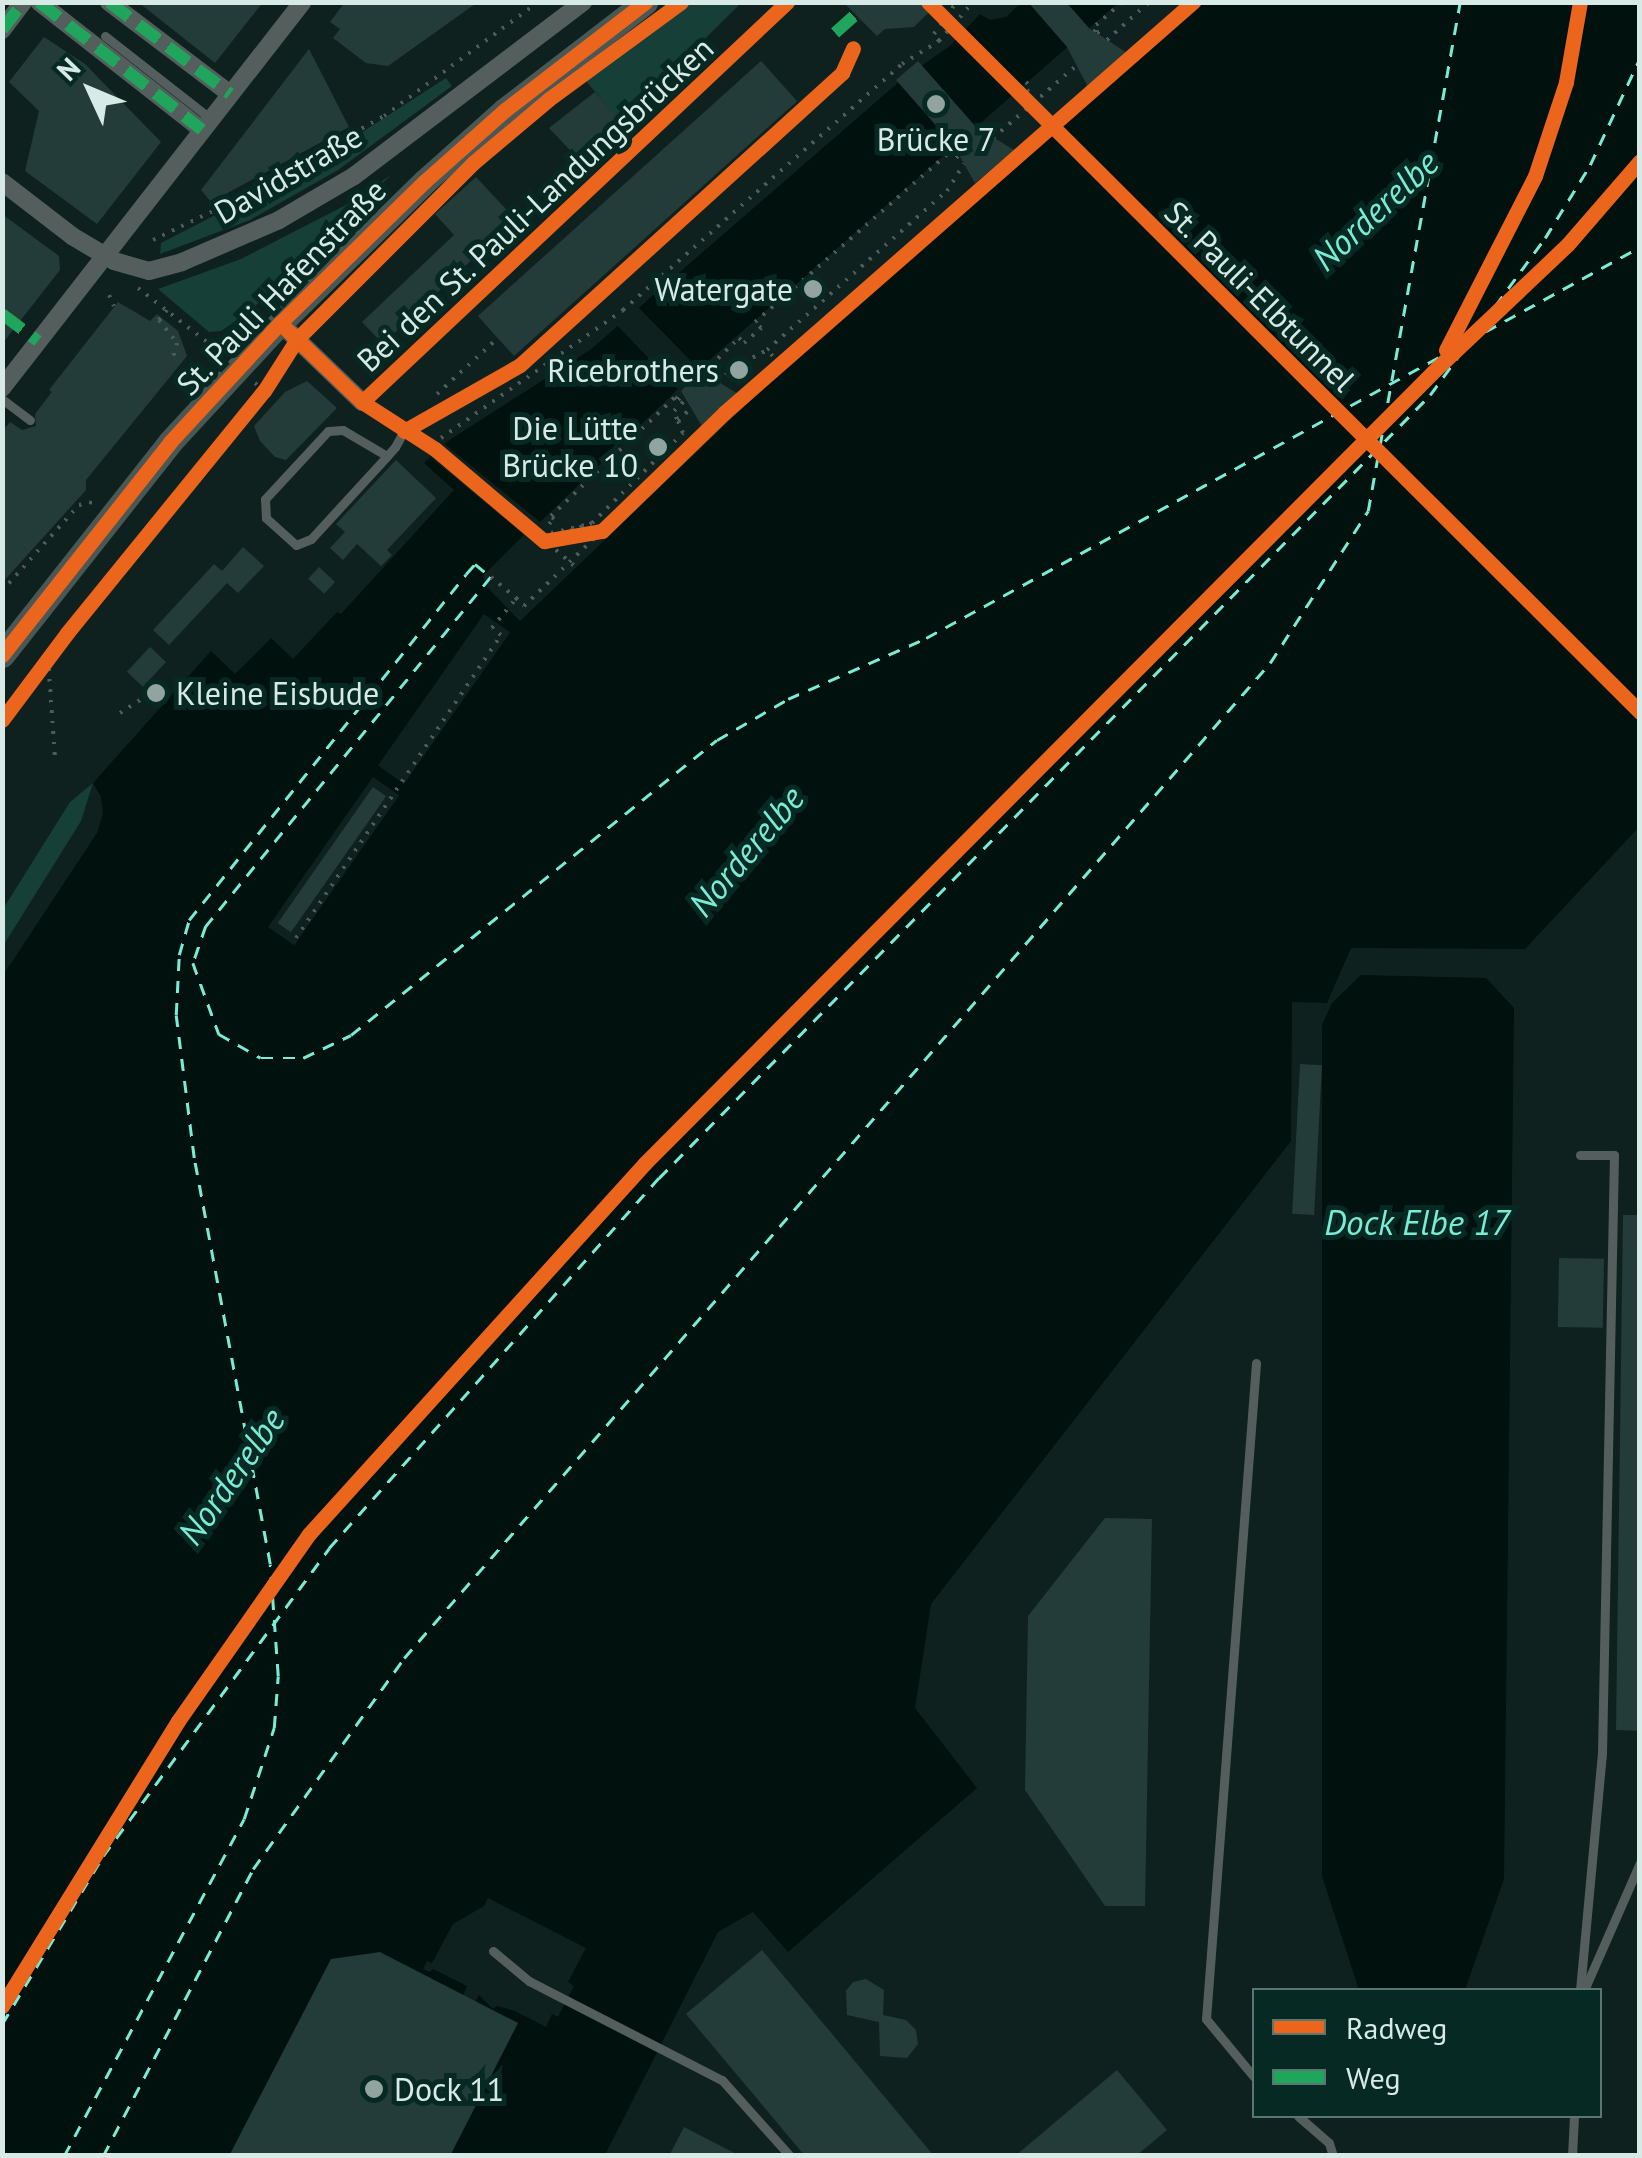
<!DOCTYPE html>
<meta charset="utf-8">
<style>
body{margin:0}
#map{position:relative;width:1642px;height:2158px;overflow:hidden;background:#0f211e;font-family:"PT Sans",sans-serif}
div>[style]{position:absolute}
.green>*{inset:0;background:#163f37}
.water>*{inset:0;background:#01110d}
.pier>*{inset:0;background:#0f211e;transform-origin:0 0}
.ferry>*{height:2.5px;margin-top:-1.25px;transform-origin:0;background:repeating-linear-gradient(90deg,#78ecd4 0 12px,transparent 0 22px)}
.building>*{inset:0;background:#233c39;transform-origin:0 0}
.path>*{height:4px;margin-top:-2px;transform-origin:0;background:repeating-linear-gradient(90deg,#4f5b58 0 2.5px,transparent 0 10.5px)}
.lane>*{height:9px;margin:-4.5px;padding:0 4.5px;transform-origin:4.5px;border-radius:4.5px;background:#545f5d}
.street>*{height:18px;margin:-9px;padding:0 9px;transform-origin:9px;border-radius:9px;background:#545f5d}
.secondary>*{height:25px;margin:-12.5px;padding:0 12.5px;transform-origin:12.5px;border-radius:12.5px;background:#495855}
.quiet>*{height:12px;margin-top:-6px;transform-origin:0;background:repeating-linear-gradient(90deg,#20a55d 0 25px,transparent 0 37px)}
.cycleway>*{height:15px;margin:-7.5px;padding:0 7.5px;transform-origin:7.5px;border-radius:7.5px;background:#eb651d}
.dots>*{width:28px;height:28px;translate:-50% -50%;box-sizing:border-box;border:5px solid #072923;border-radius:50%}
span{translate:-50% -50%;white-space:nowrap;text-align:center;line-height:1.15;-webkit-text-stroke:10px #072923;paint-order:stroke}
.poi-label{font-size:32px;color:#d8eae5}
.right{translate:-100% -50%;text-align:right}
.left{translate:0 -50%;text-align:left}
.street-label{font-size:32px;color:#d8eae5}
.water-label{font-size:35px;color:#78ecd4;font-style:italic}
.frame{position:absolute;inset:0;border:5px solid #d8eae5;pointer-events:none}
.legend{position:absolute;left:1252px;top:1988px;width:350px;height:130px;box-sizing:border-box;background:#072923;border:2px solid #5b7671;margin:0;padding:12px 18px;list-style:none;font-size:30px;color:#d8eae5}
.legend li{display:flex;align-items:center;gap:20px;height:50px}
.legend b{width:50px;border:2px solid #5b7671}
.north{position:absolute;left:40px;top:40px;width:100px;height:100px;-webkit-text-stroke:8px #072923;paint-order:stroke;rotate:314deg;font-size:28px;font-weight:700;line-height:40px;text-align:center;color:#d8eae5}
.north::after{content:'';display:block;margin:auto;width:35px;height:45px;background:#d8eae5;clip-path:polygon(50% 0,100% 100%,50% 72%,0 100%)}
</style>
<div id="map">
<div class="green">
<i style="clip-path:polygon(689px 3px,739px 5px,621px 122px,586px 81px)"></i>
<i style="clip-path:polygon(446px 78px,452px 86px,338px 170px,250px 220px,160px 254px,161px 243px,308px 167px)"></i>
<i style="clip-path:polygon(391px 175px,250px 311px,221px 331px,209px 332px,158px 289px,241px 259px,344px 206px)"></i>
<i style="clip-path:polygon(93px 783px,81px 821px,3px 946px,3px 909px,70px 802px)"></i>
</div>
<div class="water">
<i style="clip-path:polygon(1022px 2px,1639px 3px,1639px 827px,1525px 949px,1351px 948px,1327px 1003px,1292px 1002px,1291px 1141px,931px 1604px,915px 1708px,977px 1788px,788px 1952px,753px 1912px,718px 1932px,605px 2155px,3px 2155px,2px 977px,97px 833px,103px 814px,101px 797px,93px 783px,211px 651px,235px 674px,271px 638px,293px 659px,337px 612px,341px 614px,454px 490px,424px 463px,448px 441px,590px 350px,900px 81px,950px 46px,980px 14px,990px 20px,1006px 17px)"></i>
<i style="clip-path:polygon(1361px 975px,1486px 978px,1514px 1008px,1504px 1879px,1465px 1990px,1359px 1990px,1322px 1876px,1322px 1025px,1332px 1003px)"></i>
</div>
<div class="pier">
<i style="clip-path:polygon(1118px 3px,1201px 3px,785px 368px,520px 621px,486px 586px,483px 576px,524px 535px,429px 456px,442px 442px,540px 522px,678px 389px,616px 324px,636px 305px,699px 369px)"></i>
<i style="left:484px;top:614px;width:32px;height:185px;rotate:35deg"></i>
<i style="left:373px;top:777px;width:32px;height:183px;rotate:35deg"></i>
<i style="clip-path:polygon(488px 1898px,586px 1948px,568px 1982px,574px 1986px,558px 2017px,552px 2014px,546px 2027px,515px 2011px,497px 2006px,493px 2009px,479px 1995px,475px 2002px,463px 1996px,467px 1986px,433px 1969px,430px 1972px,423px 1969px,427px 1961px,432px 1963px,453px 1924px,484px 1906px)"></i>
</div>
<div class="ferry">
<i style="left:1485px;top:323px;width:115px;rotate:-43.6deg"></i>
<i style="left:1568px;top:244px;width:110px;rotate:-49.1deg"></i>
<i style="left:1440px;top:362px;width:209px;rotate:-62.9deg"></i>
<i style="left:1535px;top:176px;width:99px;rotate:-71.7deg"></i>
<i style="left:1566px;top:82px;width:81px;rotate:-80.1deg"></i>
<i style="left:2px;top:2006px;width:335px;rotate:-58.3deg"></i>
<i style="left:178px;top:1721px;width:228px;rotate:-55deg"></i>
<i style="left:309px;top:1534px;width:501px;rotate:-47.83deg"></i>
<i style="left:645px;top:1163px;width:1150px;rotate:-45.07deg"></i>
<i style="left:2px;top:2024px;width:196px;rotate:-59deg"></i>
<i style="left:103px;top:1856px;width:382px;rotate:-53.7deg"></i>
<i style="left:329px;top:1548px;width:496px;rotate:-48.3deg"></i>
<i style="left:659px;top:1178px;width:1099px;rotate:-45.44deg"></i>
<i style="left:1430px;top:395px;width:195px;rotate:-53.8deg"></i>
<i style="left:1545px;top:238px;width:86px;rotate:-58.3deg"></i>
<i style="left:1590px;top:165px;width:118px;rotate:-65deg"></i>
<i style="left:64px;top:2156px;width:382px;rotate:-61.9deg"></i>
<i style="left:244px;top:1819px;width:96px;rotate:-71.8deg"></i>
<i style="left:274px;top:1728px;width:52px;rotate:-85.6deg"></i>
<i style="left:278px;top:1676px;width:112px;rotate:-94.1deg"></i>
<i style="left:270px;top:1564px;width:413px;rotate:-100.6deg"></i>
<i style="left:194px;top:1158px;width:144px;rotate:-97.2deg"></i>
<i style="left:176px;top:1015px;width:60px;rotate:-87.1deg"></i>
<i style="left:179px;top:955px;width:36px;rotate:-74deg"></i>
<i style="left:189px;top:920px;width:443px;rotate:-51.3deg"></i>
<i style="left:466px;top:574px;width:13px;rotate:-48deg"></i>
<i style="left:475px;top:564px;width:21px;rotate:39deg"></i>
<i style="left:491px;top:577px;width:451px;rotate:129.2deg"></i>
<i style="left:206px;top:926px;width:39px;rotate:109deg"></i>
<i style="left:193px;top:963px;width:76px;rotate:69.9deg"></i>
<i style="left:219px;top:1034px;width:48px;rotate:29.7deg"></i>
<i style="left:261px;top:1058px;width:42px"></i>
<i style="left:303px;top:1058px;width:53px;rotate:-25.6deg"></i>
<i style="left:351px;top:1035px;width:470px;rotate:-38.9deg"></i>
<i style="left:717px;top:740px;width:82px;rotate:-30deg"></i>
<i style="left:788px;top:699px;width:151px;rotate:-23.8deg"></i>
<i style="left:926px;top:638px;width:814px;rotate:-28.71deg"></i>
<i style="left:103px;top:2156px;width:324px;rotate:-62.4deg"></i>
<i style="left:253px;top:1869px;width:259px;rotate:-54.4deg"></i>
<i style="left:404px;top:1658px;width:1319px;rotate:-48.97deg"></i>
<i style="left:1270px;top:663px;width:181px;rotate:-57.2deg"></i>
<i style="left:1368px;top:511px;width:517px;rotate:-79.75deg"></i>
</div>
<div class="building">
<i style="clip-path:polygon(138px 2px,263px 2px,215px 63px)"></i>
<i style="clip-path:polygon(345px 2px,478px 2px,388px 66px,366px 63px,333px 38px,340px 29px,330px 22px)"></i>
<i style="clip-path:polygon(843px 2px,939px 2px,914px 27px,885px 29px,877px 36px)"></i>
<i style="clip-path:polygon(1028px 2px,1066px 2px,1089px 28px,1127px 53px,1088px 87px,1067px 47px)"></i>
<i style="clip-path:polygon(44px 37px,85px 64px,161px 142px,97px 224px,25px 171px,39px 111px,9px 82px)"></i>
<i style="clip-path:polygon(309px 49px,349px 127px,211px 202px,201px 190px)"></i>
<i style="left:761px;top:61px;width:54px;height:381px;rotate:48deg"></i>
<i style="clip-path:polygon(918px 61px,976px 127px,1014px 150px,975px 183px,954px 146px,896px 80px)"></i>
<i style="clip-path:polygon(595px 92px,621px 121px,615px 127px,624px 137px,586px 167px,549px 128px)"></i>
<i style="clip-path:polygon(476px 177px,515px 219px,383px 344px,362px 322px,454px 235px,435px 214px)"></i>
<i style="clip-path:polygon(2px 214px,59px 256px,60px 270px,2px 344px)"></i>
<i style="clip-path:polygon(118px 302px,150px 321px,157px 314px,178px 331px,187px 356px,86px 480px,86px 490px,2px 583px,2px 431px,10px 422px,22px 430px,36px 426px,35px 414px,52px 392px,49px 390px)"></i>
<i style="clip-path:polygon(701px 371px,738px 394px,703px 428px,681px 391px)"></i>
<i style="clip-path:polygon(307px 381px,337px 408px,286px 460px,275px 457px,260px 441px,254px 426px,285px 392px)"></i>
<i style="clip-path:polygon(396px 460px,436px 498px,387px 550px,392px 555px,381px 566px,357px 544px,343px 560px,330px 548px,345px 532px,336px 524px)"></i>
<i style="clip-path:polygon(243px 547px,264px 566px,238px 593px,227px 583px,169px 645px,153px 630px,214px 564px,222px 571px)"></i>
<i style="left:319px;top:567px;width:22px;height:16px;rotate:43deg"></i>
<i style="left:150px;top:647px;width:22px;height:34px;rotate:43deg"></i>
<i style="left:373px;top:787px;width:16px;height:166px;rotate:35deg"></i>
<i style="left:1300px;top:1064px;width:22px;height:150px;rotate:3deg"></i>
<i style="clip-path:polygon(1623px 1215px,1640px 1215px,1640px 1731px,1616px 1730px)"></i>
<i style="left:1559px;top:1258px;width:45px;height:69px;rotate:1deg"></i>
<i style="clip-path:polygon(1105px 1518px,1152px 1519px,1145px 1906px,1105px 1906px,1025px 1790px,1028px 1616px)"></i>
<i style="clip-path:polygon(762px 1950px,787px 1980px,934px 2156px,805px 2156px,686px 2014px)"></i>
<i style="clip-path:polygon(380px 1952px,518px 2023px,450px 2156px,229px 2156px,331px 1959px)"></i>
<i style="clip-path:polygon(866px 1979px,884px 1990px,883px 2015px,906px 2020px,916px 2030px,918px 2044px,907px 2058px,880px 2056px,879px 2022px,847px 2015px,846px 1991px,853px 1982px)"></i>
<i style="clip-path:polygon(1117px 2070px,1167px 2130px,1136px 2156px,1015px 2156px)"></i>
<i style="clip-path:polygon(684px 2127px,740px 2156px,669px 2156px)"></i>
</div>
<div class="path">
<i style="left:1095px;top:32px;width:7px;rotate:-82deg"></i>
<i style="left:1096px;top:25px;width:35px;rotate:-41deg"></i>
<i style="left:1097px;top:33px;width:4px;rotate:-27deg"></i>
<i style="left:1107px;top:40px;width:57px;rotate:-42.1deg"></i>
<i style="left:939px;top:41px;width:9px;rotate:-126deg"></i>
<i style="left:934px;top:34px;width:39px;rotate:-55deg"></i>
<i style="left:1108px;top:70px;width:11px;rotate:49deg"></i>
<i style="left:1026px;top:82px;width:3px;rotate:45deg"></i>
<i style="left:1019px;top:89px;width:2px;rotate:27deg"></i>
<i style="left:1027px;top:90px;width:7px;rotate:45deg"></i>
<i style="left:1048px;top:114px;width:12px;rotate:48deg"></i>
<i style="left:993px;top:138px;width:111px;rotate:-41deg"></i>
<i style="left:956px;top:158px;width:4px;rotate:-45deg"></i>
<i style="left:994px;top:168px;width:12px;rotate:48deg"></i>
<i style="left:153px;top:240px;width:69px;rotate:-25.8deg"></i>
<i style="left:215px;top:210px;width:193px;rotate:-29.1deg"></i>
<i style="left:384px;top:116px;width:192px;rotate:-36.5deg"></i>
<i style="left:138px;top:288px;width:105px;rotate:38.1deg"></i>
<i style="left:109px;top:295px;width:12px;rotate:66deg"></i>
<i style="left:167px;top:310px;width:13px;rotate:129deg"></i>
<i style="left:159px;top:320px;width:29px;rotate:52deg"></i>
<i style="left:177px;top:343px;width:18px;rotate:106deg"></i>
<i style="left:771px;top:354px;width:13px;rotate:48deg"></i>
<i style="left:703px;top:373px;width:50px;rotate:-44.2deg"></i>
<i style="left:739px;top:338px;width:7px;rotate:45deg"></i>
<i style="left:744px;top:343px;width:23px;rotate:-41deg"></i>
<i style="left:761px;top:328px;width:8px;rotate:-135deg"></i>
<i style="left:755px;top:322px;width:260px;rotate:-41.1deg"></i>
<i style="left:951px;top:151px;width:6px;rotate:9deg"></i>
<i style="left:718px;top:382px;width:22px;rotate:-43deg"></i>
<i style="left:734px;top:367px;width:37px;rotate:-27deg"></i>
<i style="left:767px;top:350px;width:240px;rotate:-41.5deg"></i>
<i style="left:947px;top:191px;width:32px;rotate:-58deg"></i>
<i style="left:255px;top:383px;width:12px;rotate:42deg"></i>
<i style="left:437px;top:394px;width:83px;rotate:-42.6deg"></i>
<i style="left:677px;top:419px;width:9px;rotate:-111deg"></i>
<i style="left:674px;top:411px;width:17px;rotate:-45deg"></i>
<i style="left:441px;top:438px;width:223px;rotate:-35.1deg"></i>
<i style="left:623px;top:310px;width:372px;rotate:-41.4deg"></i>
<i style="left:902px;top:64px;width:44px;rotate:-31.9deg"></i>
<i style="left:939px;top:41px;width:52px;rotate:-48.9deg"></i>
<i style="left:549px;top:524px;width:7px;rotate:-45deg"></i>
<i style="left:554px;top:519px;width:4px;rotate:-135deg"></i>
<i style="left:551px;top:516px;width:172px;rotate:-43.8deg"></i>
<i style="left:675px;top:397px;width:4px;rotate:45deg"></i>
<i style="left:678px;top:400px;width:7px;rotate:-45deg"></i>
<i style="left:551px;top:533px;width:40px;rotate:-13deg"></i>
<i style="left:550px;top:538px;width:45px;rotate:-19.7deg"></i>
<i style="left:592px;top:523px;width:128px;rotate:-44.7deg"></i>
<i style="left:683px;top:433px;width:13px;rotate:-113deg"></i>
<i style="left:678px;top:421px;width:18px;rotate:-45deg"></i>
<i style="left:547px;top:541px;width:56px;rotate:-10.3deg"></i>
<i style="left:548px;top:543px;width:37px;rotate:41deg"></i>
<i style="left:491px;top:577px;width:33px;rotate:40deg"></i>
<i style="left:2px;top:591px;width:115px;rotate:-48.2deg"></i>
<i style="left:79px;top:505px;width:14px;rotate:-12deg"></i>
<i style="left:48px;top:658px;width:101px;rotate:86deg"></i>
<i style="left:120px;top:713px;width:37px;rotate:-33deg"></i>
<i style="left:296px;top:938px;width:366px;rotate:-55.9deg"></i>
<i style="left:501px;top:635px;width:11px;rotate:-142deg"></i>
<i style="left:492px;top:628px;width:38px;rotate:-51deg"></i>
<i style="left:516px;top:598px;width:11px;rotate:45deg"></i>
<i style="left:524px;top:606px;width:278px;rotate:-44deg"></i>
<i style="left:724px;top:413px;width:624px;rotate:-41.23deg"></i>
</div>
<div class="lane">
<i style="left:105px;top:36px;width:135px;rotate:38.1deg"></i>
<i style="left:2px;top:399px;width:35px;rotate:37deg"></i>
<i style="left:387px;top:456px;width:51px;rotate:-149.4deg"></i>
<i style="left:343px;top:430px;width:15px;rotate:176deg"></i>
<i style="left:328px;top:431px;width:93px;rotate:132.8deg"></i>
<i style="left:265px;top:499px;width:19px;rotate:87deg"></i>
<i style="left:266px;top:518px;width:40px;rotate:42deg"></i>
<i style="left:296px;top:545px;width:16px;rotate:-22deg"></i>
<i style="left:311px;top:539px;width:113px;rotate:-47.5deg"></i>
<i style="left:387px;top:456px;width:12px;rotate:-48deg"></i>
<i style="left:395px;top:447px;width:18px;rotate:-61deg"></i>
<i style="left:404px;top:431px;width:133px;rotate:-29.6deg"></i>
<i style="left:520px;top:365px;width:435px;rotate:-42.2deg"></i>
<i style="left:842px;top:73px;width:27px;rotate:-66deg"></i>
<i style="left:537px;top:534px;width:133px;rotate:-140.2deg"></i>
<i style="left:435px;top:449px;width:87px;rotate:-147.2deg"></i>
<i style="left:362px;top:402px;width:584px;rotate:-43.26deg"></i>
<i style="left:1580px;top:1155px;width:34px"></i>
<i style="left:1614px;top:1155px;width:598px;rotate:91.15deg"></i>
<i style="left:1602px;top:1753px;width:238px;rotate:95.3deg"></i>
<i style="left:493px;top:1951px;width:47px;rotate:39.8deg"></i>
<i style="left:529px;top:1981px;width:217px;rotate:27.2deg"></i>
<i style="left:722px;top:2080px;width:102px;rotate:48.2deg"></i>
<i style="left:1585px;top:1988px;width:137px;rotate:-66.3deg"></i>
<i style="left:1254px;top:2077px;width:75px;rotate:-129.6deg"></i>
<i style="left:1206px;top:2019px;width:658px;rotate:-85.64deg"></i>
<i style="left:1298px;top:2116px;width:41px;rotate:41.1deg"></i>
<i style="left:1329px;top:2143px;width:14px;rotate:73deg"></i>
<i style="left:1572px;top:2156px;width:40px;rotate:-87.1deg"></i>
</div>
<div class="street">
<i style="left:39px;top:2px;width:207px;rotate:38.1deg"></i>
<i style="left:109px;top:2px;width:152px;rotate:37.2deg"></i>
<i style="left:2px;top:30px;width:35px;rotate:-53deg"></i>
<i style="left:2px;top:182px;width:88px;rotate:37.6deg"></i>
<i style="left:72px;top:236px;width:49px;rotate:30.8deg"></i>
<i style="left:114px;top:261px;width:36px;rotate:16deg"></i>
<i style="left:149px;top:271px;width:34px;rotate:-15deg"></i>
<i style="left:182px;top:262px;width:106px;rotate:-23.4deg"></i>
<i style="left:279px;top:220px;width:87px;rotate:-30.4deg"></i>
<i style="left:354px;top:176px;width:288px;rotate:-37.2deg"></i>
<i style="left:280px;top:323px;width:114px;rotate:43.9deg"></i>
<i style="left:2px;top:388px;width:489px;rotate:-52.1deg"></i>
</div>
<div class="secondary">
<i style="left:2px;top:655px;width:271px;rotate:-51.7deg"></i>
<i style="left:170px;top:442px;width:162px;rotate:-47.3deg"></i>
<i style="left:280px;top:323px;width:203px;rotate:-44.4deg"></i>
<i style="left:425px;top:181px;width:107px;rotate:-41.6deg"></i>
<i style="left:505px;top:110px;width:177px;rotate:-37.6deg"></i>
</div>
<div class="quiet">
<i style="left:39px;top:2px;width:207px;rotate:38.1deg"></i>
<i style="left:109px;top:2px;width:152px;rotate:37.2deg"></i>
<i style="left:2px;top:30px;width:35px;rotate:-53deg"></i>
<i style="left:835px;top:33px;width:30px;rotate:-42deg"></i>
<i style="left:2px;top:314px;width:45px;rotate:36.9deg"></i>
</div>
<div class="cycleway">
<i style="left:928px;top:2px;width:1006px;rotate:44.92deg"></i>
<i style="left:280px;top:323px;width:114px;rotate:43.9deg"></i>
<i style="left:362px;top:402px;width:87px;rotate:32.8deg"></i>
<i style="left:435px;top:449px;width:143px;rotate:40.2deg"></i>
<i style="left:544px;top:541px;width:59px;rotate:-9.8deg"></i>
<i style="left:602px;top:531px;width:170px;rotate:-44deg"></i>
<i style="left:724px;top:413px;width:624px;rotate:-41.23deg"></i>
<i style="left:1446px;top:350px;width:195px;rotate:-62.9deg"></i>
<i style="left:1535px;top:176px;width:99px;rotate:-71.7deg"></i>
<i style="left:1566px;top:82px;width:81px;rotate:-80.1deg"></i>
<i style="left:362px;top:402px;width:584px;rotate:-43.26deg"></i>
<i style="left:404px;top:431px;width:133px;rotate:-29.6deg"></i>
<i style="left:520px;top:365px;width:435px;rotate:-42.2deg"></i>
<i style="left:842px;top:73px;width:27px;rotate:-66deg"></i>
<i style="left:2px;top:655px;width:271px;rotate:-51.7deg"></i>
<i style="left:170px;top:442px;width:162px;rotate:-47.3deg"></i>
<i style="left:280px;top:323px;width:203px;rotate:-44.4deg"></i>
<i style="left:425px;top:181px;width:107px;rotate:-41.6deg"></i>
<i style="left:505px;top:110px;width:177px;rotate:-37.6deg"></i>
<i style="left:2px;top:720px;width:109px;rotate:-53.2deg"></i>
<i style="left:67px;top:633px;width:312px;rotate:-50.9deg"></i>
<i style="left:264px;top:391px;width:62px;rotate:-57.6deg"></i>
<i style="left:297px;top:339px;width:249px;rotate:-45deg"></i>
<i style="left:473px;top:163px;width:99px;rotate:-40.1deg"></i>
<i style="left:549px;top:99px;width:164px;rotate:-36.3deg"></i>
<i style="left:2px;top:2006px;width:335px;rotate:-58.3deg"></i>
<i style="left:178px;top:1721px;width:228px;rotate:-55deg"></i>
<i style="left:309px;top:1534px;width:501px;rotate:-47.83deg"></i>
<i style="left:645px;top:1163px;width:1122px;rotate:-45.11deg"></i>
<i style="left:1437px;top:368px;width:180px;rotate:-43.4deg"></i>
<i style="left:1568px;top:244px;width:110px;rotate:-49.1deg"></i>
</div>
<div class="dots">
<i style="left:936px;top:104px;background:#92a49f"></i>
<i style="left:813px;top:289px;background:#92a49f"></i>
<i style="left:739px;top:370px;background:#92a49f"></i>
<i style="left:658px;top:447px;background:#92a49f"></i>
<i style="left:156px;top:693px;background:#92a49f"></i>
<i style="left:374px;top:2089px;background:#92a49f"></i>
</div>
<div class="poi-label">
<span style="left:936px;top:139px">Brücke 7</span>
<span class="right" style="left:793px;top:289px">Watergate</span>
<span class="right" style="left:719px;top:370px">Ricebrothers</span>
<span class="right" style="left:638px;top:447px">Die Lütte<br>Brücke 10</span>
<span class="left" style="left:176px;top:693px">Kleine Eisbude</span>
<span class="left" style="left:394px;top:2089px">Dock 11</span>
</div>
<div class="street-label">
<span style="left:288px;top:174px;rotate:-30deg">Davidstraße</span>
<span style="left:535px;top:204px;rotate:-43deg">Bei den St. Pauli-Landungsbrücken</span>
<span style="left:281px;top:287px;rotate:-46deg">St. Pauli Hafenstraße</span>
<span style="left:1260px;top:296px;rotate:45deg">St. Pauli-Elbtunnel</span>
</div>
<div class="water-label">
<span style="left:1375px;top:210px;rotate:-43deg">Norderelbe</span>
<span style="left:746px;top:851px;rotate:-50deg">Norderelbe</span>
<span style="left:1417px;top:1222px">Dock Elbe 17</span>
<span style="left:231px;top:1476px;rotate:-55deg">Norderelbe</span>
</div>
<div class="frame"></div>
<ul class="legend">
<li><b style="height:12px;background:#eb651d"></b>Radweg</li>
<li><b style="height:12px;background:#20a55d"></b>Weg</li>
</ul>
<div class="north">N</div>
</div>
